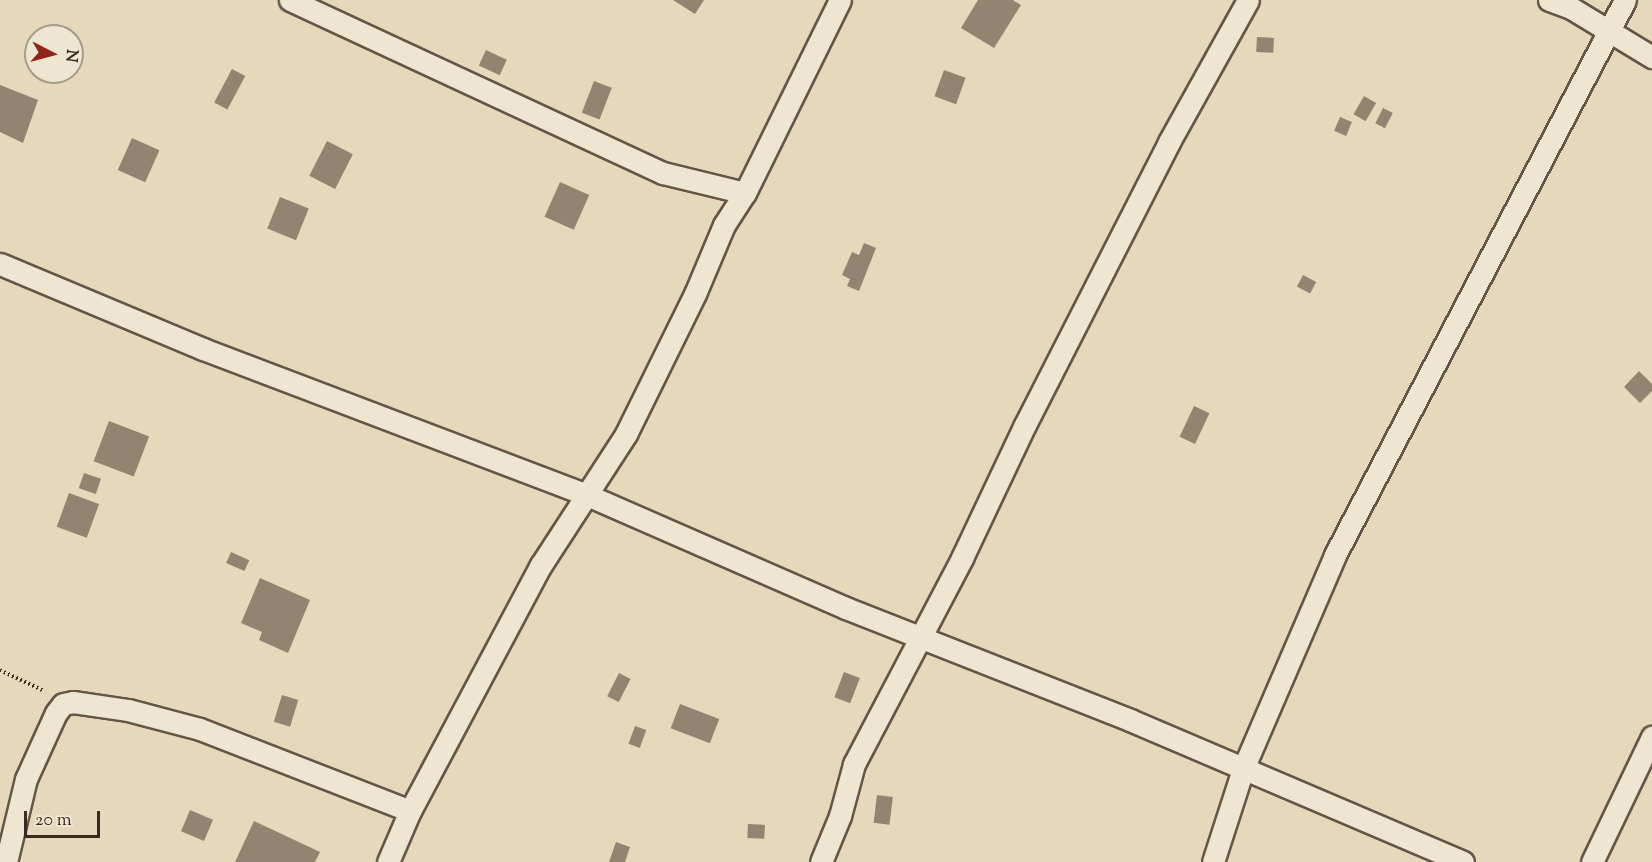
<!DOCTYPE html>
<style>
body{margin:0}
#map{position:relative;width:1652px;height:862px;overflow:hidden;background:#e6d8ba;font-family:"Sorts Mill Goudy",serif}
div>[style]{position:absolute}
.building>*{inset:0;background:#928470;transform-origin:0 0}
.path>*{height:4px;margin-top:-2px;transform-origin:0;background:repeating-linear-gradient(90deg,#382a1f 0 1.5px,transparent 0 4.5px)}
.roads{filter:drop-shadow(2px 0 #645646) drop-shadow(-2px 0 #645646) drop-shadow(0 2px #645646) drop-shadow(0 -2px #645646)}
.minor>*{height:21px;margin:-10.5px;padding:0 10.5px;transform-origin:10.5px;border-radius:10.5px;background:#efe6d2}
span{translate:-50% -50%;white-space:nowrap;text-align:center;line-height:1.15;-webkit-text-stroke:4.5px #efe6d2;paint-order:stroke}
.north{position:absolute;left:24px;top:24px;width:60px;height:60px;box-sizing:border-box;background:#efe6d2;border:2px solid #a69b8a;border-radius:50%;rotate:96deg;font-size:16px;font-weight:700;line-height:24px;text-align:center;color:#382a1f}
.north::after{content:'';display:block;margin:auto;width:21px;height:27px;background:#8f2418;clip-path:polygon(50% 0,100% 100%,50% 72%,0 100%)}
.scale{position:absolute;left:24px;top:811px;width:76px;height:27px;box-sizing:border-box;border:3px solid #382a1f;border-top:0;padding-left:8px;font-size:18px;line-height:21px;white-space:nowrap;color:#382a1f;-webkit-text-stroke:4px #efe6d2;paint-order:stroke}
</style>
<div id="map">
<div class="building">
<i style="clip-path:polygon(673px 0,704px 0,695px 14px)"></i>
<i style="clip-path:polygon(978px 0,1013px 0,1021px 5px,994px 48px,961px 28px)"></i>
<i style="left:1257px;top:37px;width:17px;height:15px;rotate:3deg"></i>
<i style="left:486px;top:50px;width:23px;height:17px;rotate:25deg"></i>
<i style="left:232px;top:69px;width:15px;height:38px;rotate:28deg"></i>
<i style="left:944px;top:70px;width:23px;height:28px;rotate:20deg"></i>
<i style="left:594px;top:81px;width:19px;height:34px;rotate:21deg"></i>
<i style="clip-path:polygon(0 85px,38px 100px,23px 143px,0 132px)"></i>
<i style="left:1364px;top:96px;width:14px;height:21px;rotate:30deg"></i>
<i style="left:1383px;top:108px;width:11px;height:17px;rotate:27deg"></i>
<i style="left:1340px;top:117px;width:13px;height:15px;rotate:23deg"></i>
<i style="left:132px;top:138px;width:30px;height:35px;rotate:24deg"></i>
<i style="left:327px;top:141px;width:29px;height:39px;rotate:27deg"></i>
<i style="left:560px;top:182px;width:32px;height:38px;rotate:24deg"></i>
<i style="left:280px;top:197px;width:31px;height:34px;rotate:22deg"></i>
<i style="clip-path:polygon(864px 243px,876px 248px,859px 291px,847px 286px,850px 279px,842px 275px,852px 252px,859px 255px)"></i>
<i style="left:1303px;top:275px;width:15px;height:13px;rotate:28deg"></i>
<i style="clip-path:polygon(1639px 371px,1652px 384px,1652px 391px,1640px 403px,1624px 387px)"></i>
<i style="left:1194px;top:406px;width:17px;height:34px;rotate:25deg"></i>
<i style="left:109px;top:421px;width:43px;height:43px;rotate:21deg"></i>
<i style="left:84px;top:473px;width:18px;height:16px;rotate:19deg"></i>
<i style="left:69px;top:493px;width:32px;height:36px;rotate:20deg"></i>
<i style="left:231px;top:552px;width:20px;height:12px;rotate:24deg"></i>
<i style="clip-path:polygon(260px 578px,310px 600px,288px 653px,259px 640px,262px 632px,241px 623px)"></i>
<i style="left:844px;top:672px;width:17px;height:27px;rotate:21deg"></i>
<i style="left:619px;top:673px;width:13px;height:26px;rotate:27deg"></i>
<i style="left:282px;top:695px;width:17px;height:28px;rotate:17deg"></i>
<i style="left:680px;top:704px;width:42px;height:26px;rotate:21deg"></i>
<i style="left:635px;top:726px;width:12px;height:19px;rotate:20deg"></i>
<i style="left:877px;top:795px;width:16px;height:28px;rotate:7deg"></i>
<i style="left:190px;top:810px;width:25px;height:23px;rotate:23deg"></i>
<i style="clip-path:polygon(254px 821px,320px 852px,315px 862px,235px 862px)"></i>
<i style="left:748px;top:824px;width:17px;height:14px;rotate:3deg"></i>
<i style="clip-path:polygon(616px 842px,630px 847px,625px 862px,609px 862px)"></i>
</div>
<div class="path">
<i style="left:0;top:670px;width:49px;rotate:25.5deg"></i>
</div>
<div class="roads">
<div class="minor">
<i style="left:290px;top:0;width:411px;rotate:24.9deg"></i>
<i style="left:663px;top:173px;width:84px;rotate:13.7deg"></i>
<i style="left:1549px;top:0;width:23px;rotate:20deg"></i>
<i style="left:1571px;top:8px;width:95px;rotate:31.2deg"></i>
<i style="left:0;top:264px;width:220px;rotate:22.7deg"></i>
<i style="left:203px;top:349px;width:409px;rotate:20.8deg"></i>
<i style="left:585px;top:494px;width:285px;rotate:23.6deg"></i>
<i style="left:846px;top:608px;width:305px;rotate:21.5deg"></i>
<i style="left:1130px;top:720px;width:362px;rotate:23.1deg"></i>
<i style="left:6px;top:862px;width:85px;rotate:-76.5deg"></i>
<i style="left:26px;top:779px;width:72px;rotate:-65.6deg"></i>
<i style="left:56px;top:713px;width:11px;rotate:-52deg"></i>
<i style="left:63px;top:704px;width:10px;rotate:-11deg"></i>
<i style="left:73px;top:702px;width:56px;rotate:8.3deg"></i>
<i style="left:128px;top:710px;width:74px;rotate:14.8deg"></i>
<i style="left:200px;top:729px;width:225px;rotate:21.3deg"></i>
<i style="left:410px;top:811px;width:279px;rotate:-62deg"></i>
<i style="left:541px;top:565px;width:156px;rotate:-57deg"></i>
<i style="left:626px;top:434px;width:156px;rotate:-63.8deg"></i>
<i style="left:695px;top:294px;width:75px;rotate:-67.2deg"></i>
<i style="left:724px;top:225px;width:38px;rotate:-57deg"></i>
<i style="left:745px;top:193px;width:215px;rotate:-63.8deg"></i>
<i style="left:388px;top:862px;width:56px;rotate:-66.7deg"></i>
<i style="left:821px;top:862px;width:50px;rotate:-67.6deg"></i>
<i style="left:840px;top:816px;width:54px;rotate:-74.9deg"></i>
<i style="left:854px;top:764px;width:233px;rotate:-62.3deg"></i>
<i style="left:962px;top:558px;width:147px;rotate:-64.7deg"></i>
<i style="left:1025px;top:425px;width:318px;rotate:-63deg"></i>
<i style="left:1169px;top:142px;width:162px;rotate:-60.9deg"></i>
<i style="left:1213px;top:862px;width:98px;rotate:-72.1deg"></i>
<i style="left:1243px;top:769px;width:233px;rotate:-66.7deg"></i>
<i style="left:1335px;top:555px;width:626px;rotate:-62.41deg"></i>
<i style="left:1592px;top:862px;width:139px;rotate:-64.4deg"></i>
</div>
</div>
<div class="north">N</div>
<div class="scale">20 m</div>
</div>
